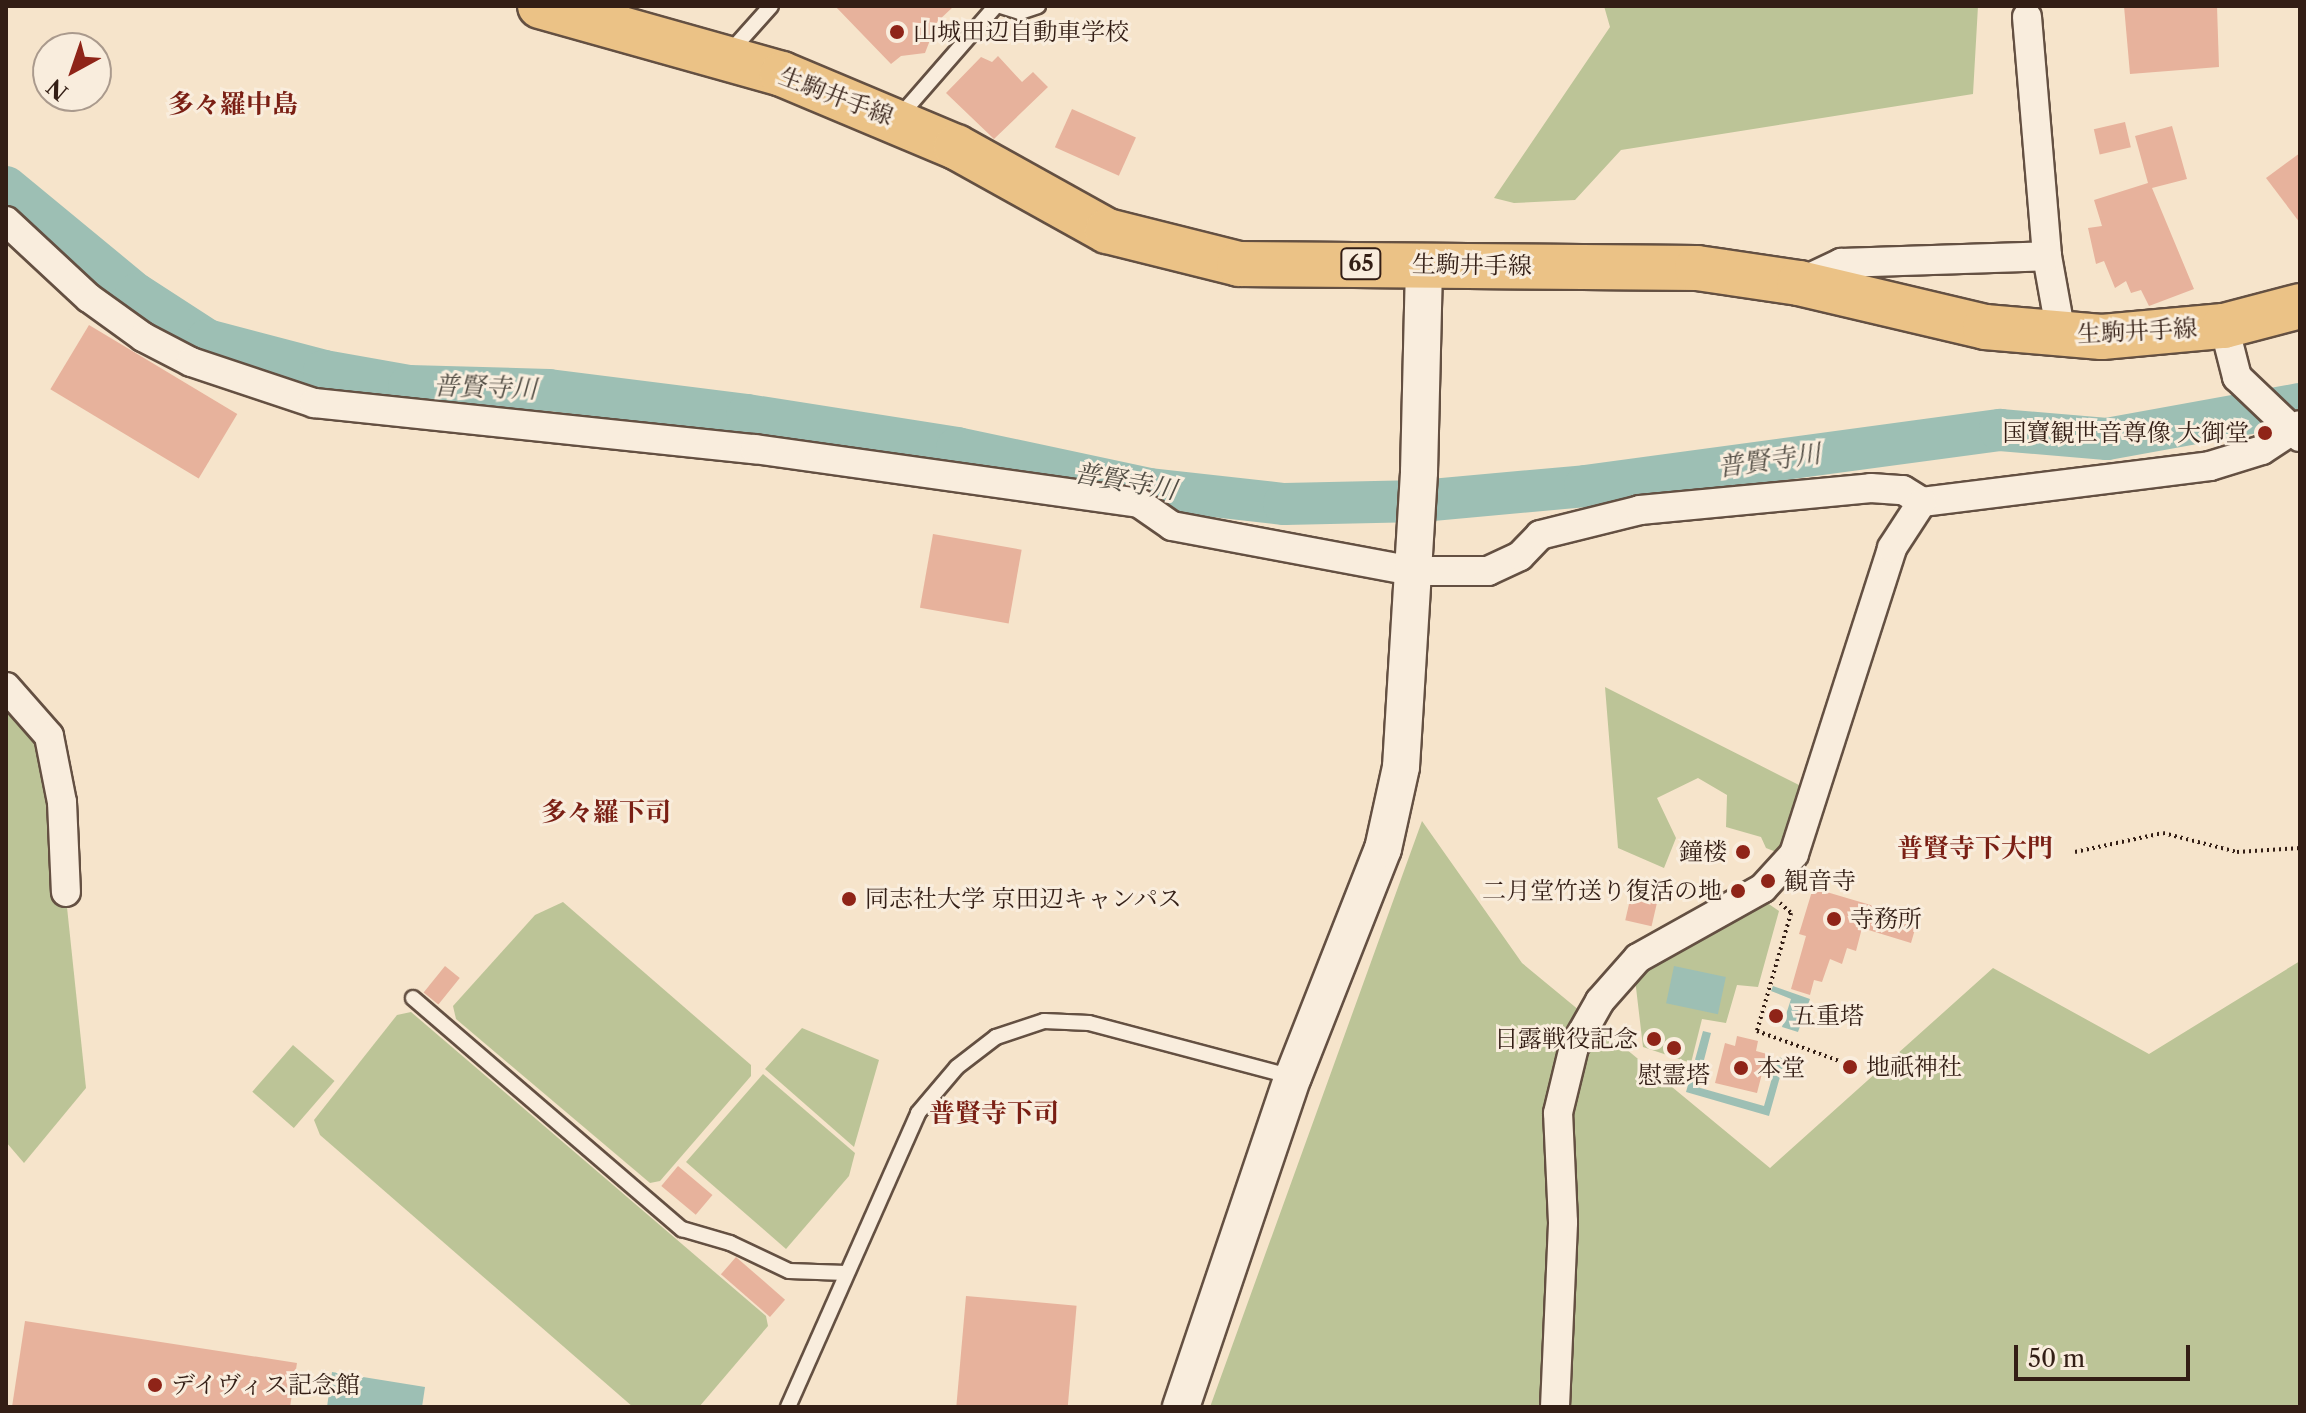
<!DOCTYPE html>
<meta charset="utf-8">
<style>
body{margin:0}
#map{position:relative;width:2306px;height:1413px;overflow:hidden;background:#f6e4cb;font-family:"Libre Caslon Text","Noto Serif JP",serif}
div>[style]{position:absolute}
.green>*{inset:0;background:#bcc497;transform-origin:0 0}
.water>*{inset:0;background:#9dbfb4;transform-origin:0 0}
.river>*{height:42px;margin:-21px;padding:0 21px;transform-origin:21px;border-radius:21px;background:#9dbfb4}
.building>*{inset:0;background:#e7b29c;transform-origin:0 0}
.path>*{height:4px;margin-top:-2px;transform-origin:0;background:repeating-linear-gradient(90deg,#331e15 0 2px,transparent 0 6px)}
.roads{filter:drop-shadow(2px 0 #645042) drop-shadow(-2px 0 #645042) drop-shadow(0 2px #645042) drop-shadow(0 -2px #645042)}
.service>*{height:14px;margin:-7px;padding:0 7px;transform-origin:7px;border-radius:7px;background:#f9eddd}
.minor>*{height:28px;margin:-14px;padding:0 14px;transform-origin:14px;border-radius:14px;background:#f9eddd}
.tertiary>*{height:36px;margin:-18px;padding:0 18px;transform-origin:18px;border-radius:18px;background:#f9eddd}
.primary>*{height:44px;margin:-22px;padding:0 22px;transform-origin:22px;border-radius:22px;background:#ebc286}
.dots>*{width:22px;height:22px;translate:-50% -50%;box-sizing:border-box;border:4px solid #f9eddd;border-radius:50%}
span{translate:-50% -50%;white-space:nowrap;text-align:center;line-height:1.15;-webkit-text-stroke:6px #f9eddd;paint-order:stroke}
.shield-label span{padding:2px 6px;background:#f9eddd;border:2px solid;border-radius:6px;-webkit-text-stroke-width:0}
.shield-label{font-size:22px;color:#331e15;font-weight:700}
.poi-label{font-size:24px;color:#331e15}
.left{translate:0 -50%;text-align:left}
.right{translate:-100% -50%;text-align:right}
.street-label{font-size:24px;color:#331e15}
.neighbourhood-label{font-size:26px;color:#7a1f14;font-weight:700}
.water-label{font-size:26px;color:#534e45;font-style:italic}
.frame{position:absolute;inset:0;border:8px solid #331e15;pointer-events:none}
.north{position:absolute;left:32px;top:32px;width:80px;height:80px;box-sizing:border-box;background:#f9eddd;border:2px solid #aa9a8d;border-radius:50%;rotate:220deg;font-size:22px;font-weight:700;line-height:32px;text-align:center;color:#331e15}
.north::after{content:'';display:block;margin:auto;width:28px;height:36px;background:#8f2418;clip-path:polygon(50% 0,100% 100%,50% 72%,0 100%)}
.scale{position:absolute;left:2014px;top:1345px;width:176px;height:36px;box-sizing:border-box;border:4px solid #331e15;border-top:0;padding-left:10px;font-size:24px;line-height:28px;white-space:nowrap;color:#331e15;-webkit-text-stroke:6px #f9eddd;paint-order:stroke}
</style>
<div id="map">
<div class="green">
<i style="clip-path:polygon(1604px 6px,1978px 6px,1973px 94px,1621px 150px,1575px 200px,1514px 203px,1494px 198px,1610px 27px)"></i>
<i style="clip-path:polygon(6px 687px,49px 736px,86px 1088px,24px 1163px,6px 1142px)"></i>
<i style="clip-path:polygon(1605px 687px,1801px 786px,1786px 856px,1766px 848px,1761px 837px,1726px 827px,1727px 795px,1698px 778px,1657px 798px,1676px 838px,1664px 868px,1618px 848px)"></i>
<i style="clip-path:polygon(1422px 821px,1522px 963px,1770px 1168px,1993px 968px,2149px 1054px,2300px 961px,2300px 1407px,1210px 1407px)"></i>
<i style="clip-path:polygon(1763px 900px,1779px 911px,1758px 987px,1737px 985px,1726px 1023px,1702px 1019px,1691px 1063px,1643px 1047px,1635px 979px,1641px 969px)"></i>
<i style="clip-path:polygon(563px 902px,751px 1065px,751px 1076px,660px 1181px,650px 1183px,456px 1019px,453px 1006px,535px 915px)"></i>
<i style="clip-path:polygon(411px 1012px,766px 1316px,768px 1326px,699px 1407px,633px 1407px,320px 1135px,314px 1120px,397px 1015px)"></i>
<i style="clip-path:polygon(802px 1028px,879px 1060px,854px 1147px,765px 1069px)"></i>
<i style="left:293px;top:1045px;width:55px;height:62px;rotate:41deg"></i>
<i style="clip-path:polygon(763px 1074px,855px 1153px,849px 1176px,786px 1249px,686px 1162px)"></i>
</div>
<div class="water">
<i style="left:1674px;top:966px;width:53px;height:38px;rotate:12deg"></i>
<i style="clip-path:polygon(1773px 986px,1810px 999px,1798px 1032px,1782px 1027px,1791px 999px,1771px 991px)"></i>
<i style="clip-path:polygon(1703px 1031px,1711px 1033px,1697px 1087px,1764px 1106px,1778px 1057px,1785px 1059px,1769px 1116px,1686px 1092px)"></i>
<i style="clip-path:polygon(332px 1372px,425px 1387px,422px 1407px,327px 1407px)"></i>
</div>
<div class="river">
<i style="left:6px;top:187px;width:168px;rotate:39.5deg"></i>
<i style="left:136px;top:294px;width:85px;rotate:32.9deg"></i>
<i style="left:207px;top:340px;width:121px;rotate:14.8deg"></i>
<i style="left:324px;top:371px;width:86px;rotate:10deg"></i>
<i style="left:409px;top:386px;width:140px;rotate:1.6deg"></i>
<i style="left:549px;top:390px;width:200px;rotate:7.2deg"></i>
<i style="left:747px;top:415px;width:213px;rotate:8.9deg"></i>
<i style="left:957px;top:448px;width:197px;rotate:12deg"></i>
<i style="left:1150px;top:489px;width:135px;rotate:6.4deg"></i>
<i style="left:1284px;top:504px;width:137px;rotate:-1.3deg"></i>
<i style="left:1421px;top:501px;width:165px;rotate:-5.2deg"></i>
<i style="left:1585px;top:486px;width:419px;rotate:-7.7deg"></i>
<i style="left:2000px;top:430px;width:107px;rotate:4.8deg"></i>
<i style="left:2107px;top:439px;width:196px;rotate:-10.3deg"></i>
</div>
<div class="building">
<i style="clip-path:polygon(835px 6px,954px 6px,937px 22px,925px 53px,901px 56px,891px 64px)"></i>
<i style="clip-path:polygon(2124px 6px,2217px 6px,2219px 67px,2130px 74px)"></i>
<i style="clip-path:polygon(998px 56px,1022px 82px,1033px 72px,1048px 87px,994px 139px,946px 93px,981px 57px,992px 62px)"></i>
<i style="left:1072px;top:109px;width:70px;height:42px;rotate:24deg"></i>
<i style="left:2125px;top:122px;width:26px;height:32px;rotate:77deg"></i>
<i style="clip-path:polygon(2172px 126px,2187px 179px,2152px 188px,2194px 289px,2149px 306px,2141px 290px,2131px 293px,2126px 281px,2115px 288px,2104px 261px,2096px 264px,2088px 228px,2102px 226px,2094px 200px,2148px 183px,2135px 136px)"></i>
<i style="clip-path:polygon(2300px 153px,2300px 223px,2266px 178px)"></i>
<i style="left:89px;top:325px;width:173px;height:75px;rotate:31deg"></i>
<i style="left:933px;top:534px;width:90px;height:75px;rotate:10deg"></i>
<i style="clip-path:polygon(1813px 888px,1918px 919px,1911px 943px,1862px 928px,1856px 951px,1847px 948px,1842px 964px,1830px 959px,1822px 982px,1814px 980px,1810px 995px,1791px 989px,1806px 936px,1799px 934px)"></i>
<i style="left:1632px;top:891px;width:27px;height:30px;rotate:13deg"></i>
<i style="left:445px;top:966px;width:19px;height:34px;rotate:39deg"></i>
<i style="clip-path:polygon(1737px 1036px,1758px 1041px,1756px 1051px,1767px 1054px,1757px 1093px,1715px 1083px,1725px 1043px,1735px 1046px)"></i>
<i style="left:678px;top:1166px;width:45px;height:26px;rotate:40deg"></i>
<i style="left:736px;top:1257px;width:65px;height:23px;rotate:41deg"></i>
<i style="left:966px;top:1296px;width:111px;height:111px;rotate:5deg"></i>
<i style="clip-path:polygon(25px 1321px,297px 1363px,290px 1407px,12px 1407px)"></i>
</div>
<div class="path">
<i style="left:2075px;top:852px;width:90px;rotate:-12.2deg"></i>
<i style="left:2163px;top:833px;width:76px;rotate:14.4deg"></i>
<i style="left:2237px;top:852px;width:63px;rotate:-3.6deg"></i>
<i style="left:1780px;top:903px;width:15px;rotate:42deg"></i>
<i style="left:1791px;top:913px;width:123px;rotate:106.1deg"></i>
<i style="left:1757px;top:1031px;width:90px;rotate:20deg"></i>
</div>
<div class="roads">
<div class="service">
<i style="left:1001px;top:6px;width:20px;rotate:18deg"></i>
<i style="left:1020px;top:12px;width:19px;rotate:-18deg"></i>
<i style="left:729px;top:53px;width:63px;rotate:-48.2deg"></i>
<i style="left:899px;top:117px;width:147px;rotate:-48.9deg"></i>
<i style="left:413px;top:998px;width:355px;rotate:40.7deg"></i>
<i style="left:682px;top:1229px;width:50px;rotate:16.3deg"></i>
<i style="left:730px;top:1243px;width:65px;rotate:25.4deg"></i>
<i style="left:789px;top:1271px;width:57px;rotate:2deg"></i>
<i style="left:788px;top:1407px;width:321px;rotate:-66.1deg"></i>
<i style="left:918px;top:1113px;width:60px;rotate:-49.7deg"></i>
<i style="left:957px;top:1067px;width:49px;rotate:-37.6deg"></i>
<i style="left:996px;top:1037px;width:51px;rotate:-18.4deg"></i>
<i style="left:1044px;top:1021px;width:45px;rotate:2.5deg"></i>
<i style="left:1089px;top:1023px;width:211px;rotate:14.8deg"></i>
</div>
<div class="minor">
<i style="left:2027px;top:17px;width:240px;rotate:85.2deg"></i>
<i style="left:2047px;top:256px;width:79px;rotate:79.8deg"></i>
<i style="left:6px;top:221px;width:113px;rotate:42.9deg"></i>
<i style="left:89px;top:298px;width:67px;rotate:35.8deg"></i>
<i style="left:143px;top:337px;width:54px;rotate:27.5deg"></i>
<i style="left:191px;top:362px;width:130px;rotate:18.4deg"></i>
<i style="left:314px;top:403px;width:443px;rotate:6deg"></i>
<i style="left:755px;top:449px;width:388px;rotate:8deg"></i>
<i style="left:1139px;top:503px;width:40px;rotate:34.9deg"></i>
<i style="left:1172px;top:526px;width:244px;rotate:10.6deg"></i>
<i style="left:1412px;top:571px;width:76px"></i>
<i style="left:1488px;top:571px;width:35px;rotate:-25deg"></i>
<i style="left:1520px;top:556px;width:29px;rotate:-46deg"></i>
<i style="left:1540px;top:535px;width:103px;rotate:-14deg"></i>
<i style="left:1640px;top:510px;width:232px;rotate:-5.4deg"></i>
<i style="left:1871px;top:488px;width:32px;rotate:4deg"></i>
<i style="left:1903px;top:490px;width:22px;rotate:32deg"></i>
<i style="left:1922px;top:502px;width:290px;rotate:-7.1deg"></i>
<i style="left:2210px;top:466px;width:54px;rotate:-17.1deg"></i>
<i style="left:2262px;top:450px;width:45px;rotate:-33.3deg"></i>
<i style="left:1799px;top:283px;width:47px;rotate:-25.5deg"></i>
<i style="left:1841px;top:263px;width:206px;rotate:-1.9deg"></i>
<i style="left:2224px;top:326px;width:53px;rotate:75.7deg"></i>
<i style="left:2237px;top:377px;width:87px;rotate:43.6deg"></i>
<i style="left:6px;top:687px;width:65px;rotate:48.7deg"></i>
<i style="left:49px;top:736px;width:67px;rotate:78.9deg"></i>
<i style="left:62px;top:802px;width:90px;rotate:87.5deg"></i>
<i style="left:1555px;top:1407px;width:185px;rotate:-87.5deg"></i>
<i style="left:1563px;top:1222px;width:109px;rotate:-92.6deg"></i>
<i style="left:1558px;top:1113px;width:68px;rotate:-76.4deg"></i>
<i style="left:1574px;top:1047px;width:53px;rotate:-60.5deg"></i>
<i style="left:1600px;top:1001px;width:57px;rotate:-48.5deg"></i>
<i style="left:1638px;top:958px;width:143px;rotate:-29.2deg"></i>
<i style="left:1763px;top:888px;width:46px;rotate:-47.6deg"></i>
<i style="left:1794px;top:854px;width:321px;rotate:-72.2deg"></i>
<i style="left:1892px;top:548px;width:55px;rotate:-56.9deg"></i>
</div>
<div class="tertiary">
<i style="left:1181px;top:1407px;width:348px;rotate:-71.3deg"></i>
<i style="left:1293px;top:1077px;width:245px;rotate:-68.5deg"></i>
<i style="left:1383px;top:849px;width:84px;rotate:-77.6deg"></i>
<i style="left:1401px;top:767px;width:296px;rotate:-86.5deg"></i>
<i style="left:1419px;top:472px;width:208px;rotate:-88.6deg"></i>
</div>
<div class="primary">
<i style="left:540px;top:6px;width:251px;rotate:15.7deg"></i>
<i style="left:782px;top:74px;width:189px;rotate:22.8deg"></i>
<i style="left:956px;top:147px;width:173px;rotate:29.1deg"></i>
<i style="left:1107px;top:231px;width:136px;rotate:14deg"></i>
<i style="left:1239px;top:264px;width:458px;rotate:0.5deg"></i>
<i style="left:1697px;top:268px;width:103px;rotate:8.4deg"></i>
<i style="left:1799px;top:283px;width:191px;rotate:13.3deg"></i>
<i style="left:1985px;top:327px;width:117px;rotate:4.9deg"></i>
<i style="left:2102px;top:337px;width:122px;rotate:-5.2deg"></i>
<i style="left:2224px;top:326px;width:79px;rotate:-14.7deg"></i>
</div>
</div>
<div class="dots">
<i style="left:897px;top:32px;background:#8f2418"></i>
<i style="left:2265px;top:433px;background:#8f2418"></i>
<i style="left:1743px;top:852px;background:#8f2418"></i>
<i style="left:1768px;top:881px;background:#8f2418"></i>
<i style="left:1738px;top:891px;background:#8f2418"></i>
<i style="left:849px;top:899px;background:#8f2418"></i>
<i style="left:1834px;top:919px;background:#8f2418"></i>
<i style="left:1776px;top:1016px;background:#8f2418"></i>
<i style="left:1654px;top:1039px;background:#8f2418"></i>
<i style="left:1674px;top:1048px;background:#8f2418"></i>
<i style="left:1850px;top:1067px;background:#8f2418"></i>
<i style="left:1741px;top:1068px;background:#8f2418"></i>
<i style="left:155px;top:1385px;background:#8f2418"></i>
</div>
<div class="shield-label">
<span style="left:1361px;top:264px">65</span>
</div>
<div class="poi-label">
<span class="left" style="left:913px;top:32px">山城田辺自動車学校</span>
<span class="right" style="left:2249px;top:433px">国寶観世音尊像 大御堂</span>
<span class="right" style="left:1727px;top:852px">鐘楼</span>
<span class="left" style="left:1784px;top:881px">観音寺</span>
<span class="right" style="left:1722px;top:891px">二月堂竹送り復活の地</span>
<span class="left" style="left:865px;top:899px">同志社大学 京田辺キャンパス</span>
<span class="left" style="left:1850px;top:919px">寺務所</span>
<span class="left" style="left:1792px;top:1016px">五重塔</span>
<span class="right" style="left:1638px;top:1039px">日露戦役記念</span>
<span class="left" style="left:1866px;top:1067px">地祇神社</span>
<span class="left" style="left:1757px;top:1068px">本堂</span>
<span style="left:1674px;top:1075px">慰霊塔</span>
<span class="left" style="left:171px;top:1385px">デイヴィス記念館</span>
</div>
<div class="street-label">
<span style="left:836px;top:96px;rotate:21deg">生駒井手線</span>
<span style="left:1472px;top:265px;rotate:1deg">生駒井手線</span>
<span style="left:2137px;top:331px;rotate:-3deg">生駒井手線</span>
</div>
<div class="neighbourhood-label">
<span style="left:233px;top:105px">多々羅中島</span>
<span style="left:606px;top:813px">多々羅下司</span>
<span style="left:1975px;top:849px">普賢寺下大門</span>
<span style="left:994px;top:1114px">普賢寺下司</span>
</div>
<div class="water-label">
<span style="left:485px;top:388px;rotate:2deg">普賢寺川</span>
<span style="left:1769px;top:461px;rotate:-8deg">普賢寺川</span>
<span style="left:1125px;top:482px;rotate:10deg">普賢寺川</span>
</div>
<div class="frame"></div>
<div class="north">N</div>
<div class="scale">50 m</div>
</div>
